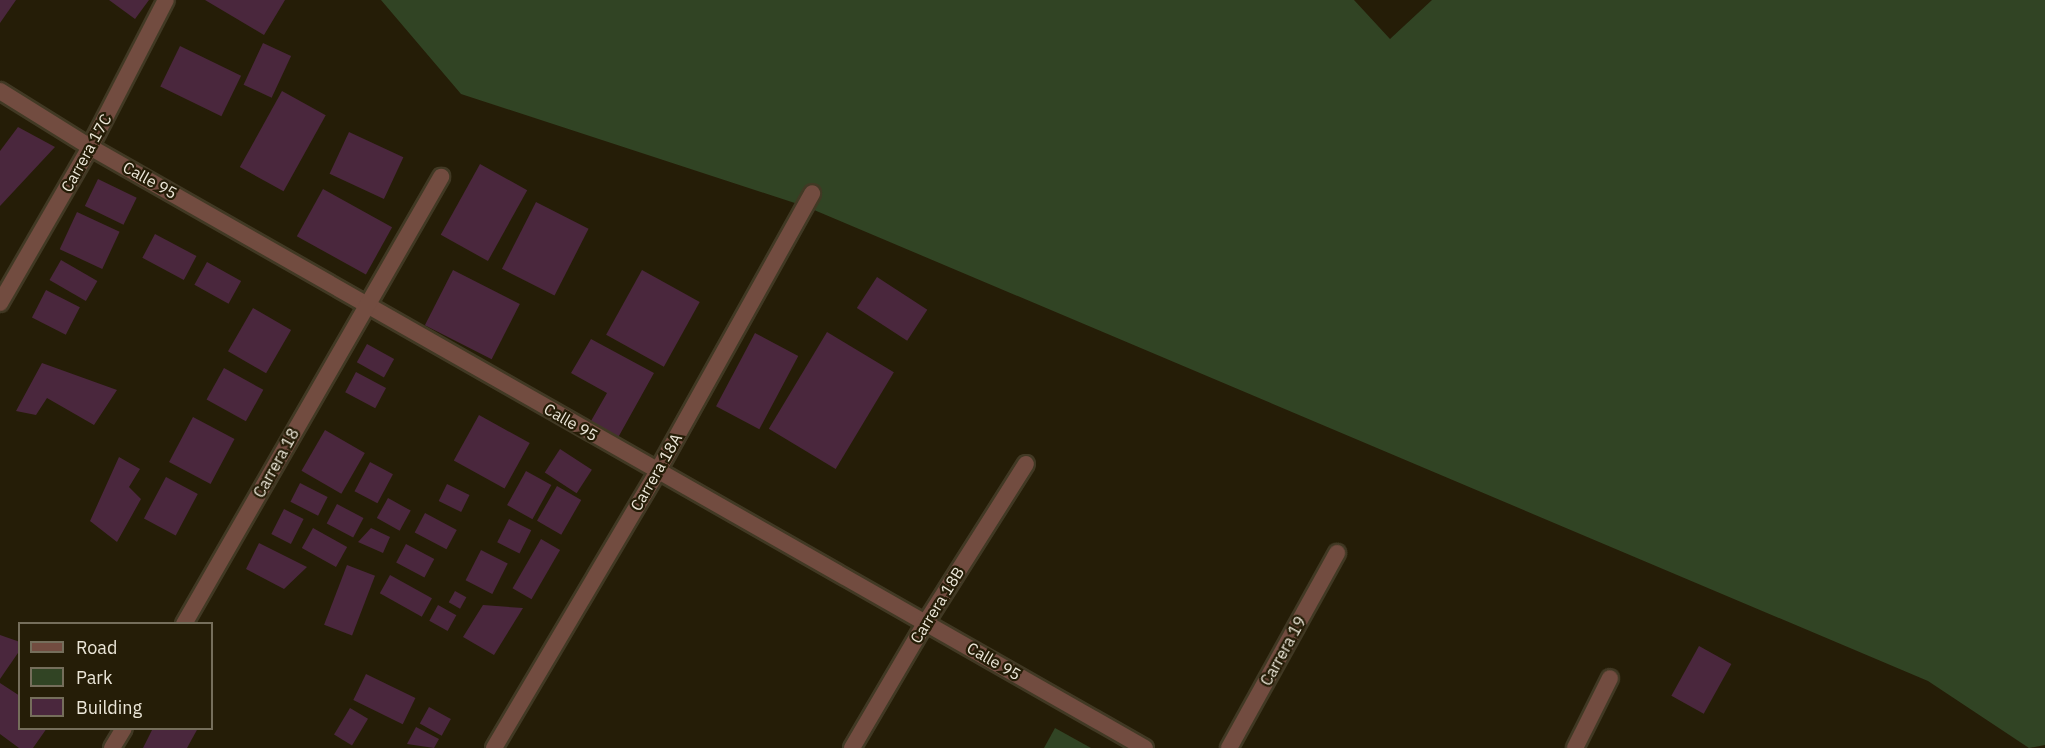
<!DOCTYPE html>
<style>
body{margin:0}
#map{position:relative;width:2045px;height:748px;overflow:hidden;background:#251d07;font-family:"IBM Plex Sans",sans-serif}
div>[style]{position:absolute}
.green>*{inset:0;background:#314424}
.building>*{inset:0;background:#4a273d;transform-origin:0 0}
.roads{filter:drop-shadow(2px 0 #413924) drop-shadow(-2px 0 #413924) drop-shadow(0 2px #413924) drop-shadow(0 -2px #413924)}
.minor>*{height:16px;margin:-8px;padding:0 8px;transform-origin:8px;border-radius:8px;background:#724c40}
span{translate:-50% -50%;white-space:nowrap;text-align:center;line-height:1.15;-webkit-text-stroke:4.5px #251d07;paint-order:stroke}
.street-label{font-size:16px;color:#ece7d9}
.legend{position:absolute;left:18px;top:622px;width:195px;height:108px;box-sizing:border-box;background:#251d07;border:2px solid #756e5b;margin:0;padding:8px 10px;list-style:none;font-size:18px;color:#ece7d9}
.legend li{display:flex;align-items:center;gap:12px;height:30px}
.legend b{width:30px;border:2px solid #756e5b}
</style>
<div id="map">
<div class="green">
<i style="clip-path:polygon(381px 0,1354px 0,1390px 39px,1432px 0,2045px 0,2045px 745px,2029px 748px,1928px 681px,807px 207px,461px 94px)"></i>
<i style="clip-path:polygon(1055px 728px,1091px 748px,1044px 748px)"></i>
</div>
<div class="building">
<i style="clip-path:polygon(0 0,16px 0,0 23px)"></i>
<i style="clip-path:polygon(109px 0,149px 0,135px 19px)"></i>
<i style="clip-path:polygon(205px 0,285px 0,264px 35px)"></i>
<i style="left:263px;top:43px;width:31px;height:46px;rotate:25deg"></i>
<i style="left:180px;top:46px;width:68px;height:45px;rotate:26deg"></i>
<i style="left:282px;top:91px;width:50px;height:87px;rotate:29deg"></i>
<i style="clip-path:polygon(18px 127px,55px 147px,0 206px,0 151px)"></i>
<i style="left:349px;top:132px;width:60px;height:46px;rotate:25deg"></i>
<i style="left:480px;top:164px;width:54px;height:81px;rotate:29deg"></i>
<i style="left:98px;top:179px;width:43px;height:30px;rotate:26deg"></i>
<i style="left:323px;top:189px;width:79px;height:54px;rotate:29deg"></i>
<i style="left:536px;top:202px;width:59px;height:75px;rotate:27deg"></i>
<i style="left:77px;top:212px;width:47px;height:41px;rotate:25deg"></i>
<i style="left:155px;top:234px;width:47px;height:27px;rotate:28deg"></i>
<i style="left:61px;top:260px;width:42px;height:23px;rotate:30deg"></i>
<i style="left:207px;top:262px;width:39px;height:26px;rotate:29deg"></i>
<i style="left:453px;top:270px;width:75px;height:62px;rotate:27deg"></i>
<i style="left:642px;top:270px;width:66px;height:74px;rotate:29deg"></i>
<i style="left:877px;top:277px;width:60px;height:37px;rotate:33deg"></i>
<i style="left:46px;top:290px;width:38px;height:31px;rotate:27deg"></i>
<i style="left:253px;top:308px;width:44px;height:50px;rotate:30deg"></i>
<i style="left:827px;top:332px;width:78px;height:113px;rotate:31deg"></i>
<i style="left:755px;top:333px;width:49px;height:83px;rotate:28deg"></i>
<i style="clip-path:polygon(591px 339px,654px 373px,615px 443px,587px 428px,607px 393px,571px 373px)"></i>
<i style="left:367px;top:344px;width:31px;height:21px;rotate:29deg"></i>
<i style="clip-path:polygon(42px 363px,117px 390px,94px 425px,47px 398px,36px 415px,16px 411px)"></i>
<i style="left:224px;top:368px;width:45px;height:36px;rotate:29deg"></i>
<i style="left:356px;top:372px;width:34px;height:23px;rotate:28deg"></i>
<i style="left:479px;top:415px;width:58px;height:52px;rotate:29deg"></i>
<i style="left:193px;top:417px;width:47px;height:51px;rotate:28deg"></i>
<i style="left:325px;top:430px;width:46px;height:47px;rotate:30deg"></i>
<i style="left:560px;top:449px;width:38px;height:28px;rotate:33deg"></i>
<i style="clip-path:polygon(119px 457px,140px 469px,129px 487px,141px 499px,117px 542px,90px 521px)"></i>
<i style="left:370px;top:462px;width:26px;height:33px;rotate:28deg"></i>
<i style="left:526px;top:471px;width:29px;height:39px;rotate:29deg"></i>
<i style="left:166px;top:477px;width:36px;height:47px;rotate:28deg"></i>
<i style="left:300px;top:483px;width:31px;height:21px;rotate:27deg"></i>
<i style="left:447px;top:484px;width:25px;height:19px;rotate:26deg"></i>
<i style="left:557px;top:486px;width:28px;height:40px;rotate:30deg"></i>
<i style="left:388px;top:498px;width:26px;height:23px;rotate:29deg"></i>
<i style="left:337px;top:504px;width:30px;height:22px;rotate:28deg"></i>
<i style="left:284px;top:509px;width:22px;height:28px;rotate:27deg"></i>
<i style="left:425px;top:513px;width:36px;height:22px;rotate:28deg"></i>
<i style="left:509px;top:519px;width:25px;height:26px;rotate:27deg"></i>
<i style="left:313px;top:528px;width:39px;height:23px;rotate:29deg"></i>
<i style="clip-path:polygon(371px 528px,390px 537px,383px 553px,358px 542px)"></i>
<i style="left:541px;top:539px;width:22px;height:57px;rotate:30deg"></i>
<i style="clip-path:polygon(259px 543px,307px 567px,284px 589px,246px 569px)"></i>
<i style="left:406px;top:544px;width:32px;height:21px;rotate:28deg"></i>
<i style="left:481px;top:550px;width:30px;height:34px;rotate:27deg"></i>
<i style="left:347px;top:565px;width:30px;height:64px;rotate:21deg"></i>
<i style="left:390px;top:575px;width:48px;height:21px;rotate:29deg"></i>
<i style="left:455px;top:591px;width:13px;height:13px;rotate:29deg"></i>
<i style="left:438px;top:605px;width:21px;height:18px;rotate:29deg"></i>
<i style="clip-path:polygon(483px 605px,523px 608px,494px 655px,463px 637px)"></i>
<i style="clip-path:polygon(0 635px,20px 642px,20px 650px,0 679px)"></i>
<i style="left:1699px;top:646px;width:37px;height:57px;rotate:29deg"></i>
<i style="left:366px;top:674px;width:55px;height:29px;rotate:26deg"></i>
<i style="clip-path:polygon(0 683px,20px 696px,20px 728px,47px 728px,33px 748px,19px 748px,0 734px)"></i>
<i style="left:429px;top:707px;width:25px;height:19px;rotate:29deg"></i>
<i style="left:350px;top:708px;width:21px;height:31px;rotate:31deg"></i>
<i style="clip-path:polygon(416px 727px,439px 739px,434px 748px,407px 744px)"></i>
<i style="clip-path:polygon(153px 728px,198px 728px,187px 748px,143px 748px)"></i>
</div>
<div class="roads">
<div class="minor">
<i style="left:0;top:91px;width:106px;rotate:31.9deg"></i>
<i style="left:90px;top:147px;width:1214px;rotate:29.67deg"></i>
<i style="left:0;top:303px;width:180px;rotate:-60deg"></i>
<i style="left:90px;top:147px;width:165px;rotate:-62.7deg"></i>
<i style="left:184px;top:624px;width:516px;rotate:-60.1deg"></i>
<i style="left:112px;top:748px;width:23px;rotate:-59deg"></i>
<i style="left:494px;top:748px;width:321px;rotate:-59.4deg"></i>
<i style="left:657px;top:472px;width:319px;rotate:-60.9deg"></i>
<i style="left:852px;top:748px;width:146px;rotate:-59.6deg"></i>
<i style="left:926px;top:622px;width:187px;rotate:-57.7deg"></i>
<i style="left:1229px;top:748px;width:223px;rotate:-61deg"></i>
<i style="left:1575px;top:748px;width:78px;rotate:-63.4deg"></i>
</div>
</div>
<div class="street-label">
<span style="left:86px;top:153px;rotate:-61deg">Carrera 17C</span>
<span style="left:150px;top:180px;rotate:29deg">Calle 95</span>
<span style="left:571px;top:422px;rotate:30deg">Calle 95</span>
<span style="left:276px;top:463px;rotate:-61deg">Carrera 18</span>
<span style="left:656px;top:472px;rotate:-60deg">Carrera 18A</span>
<span style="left:937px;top:605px;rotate:-58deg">Carrera 18B</span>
<span style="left:1283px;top:651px;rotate:-61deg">Carrera 19</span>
<span style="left:994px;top:661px;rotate:30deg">Calle 95</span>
</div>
<ul class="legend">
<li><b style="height:8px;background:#724c40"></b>Road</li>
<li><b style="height:16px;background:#314424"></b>Park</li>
<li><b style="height:16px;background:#4a273d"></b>Building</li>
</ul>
</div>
